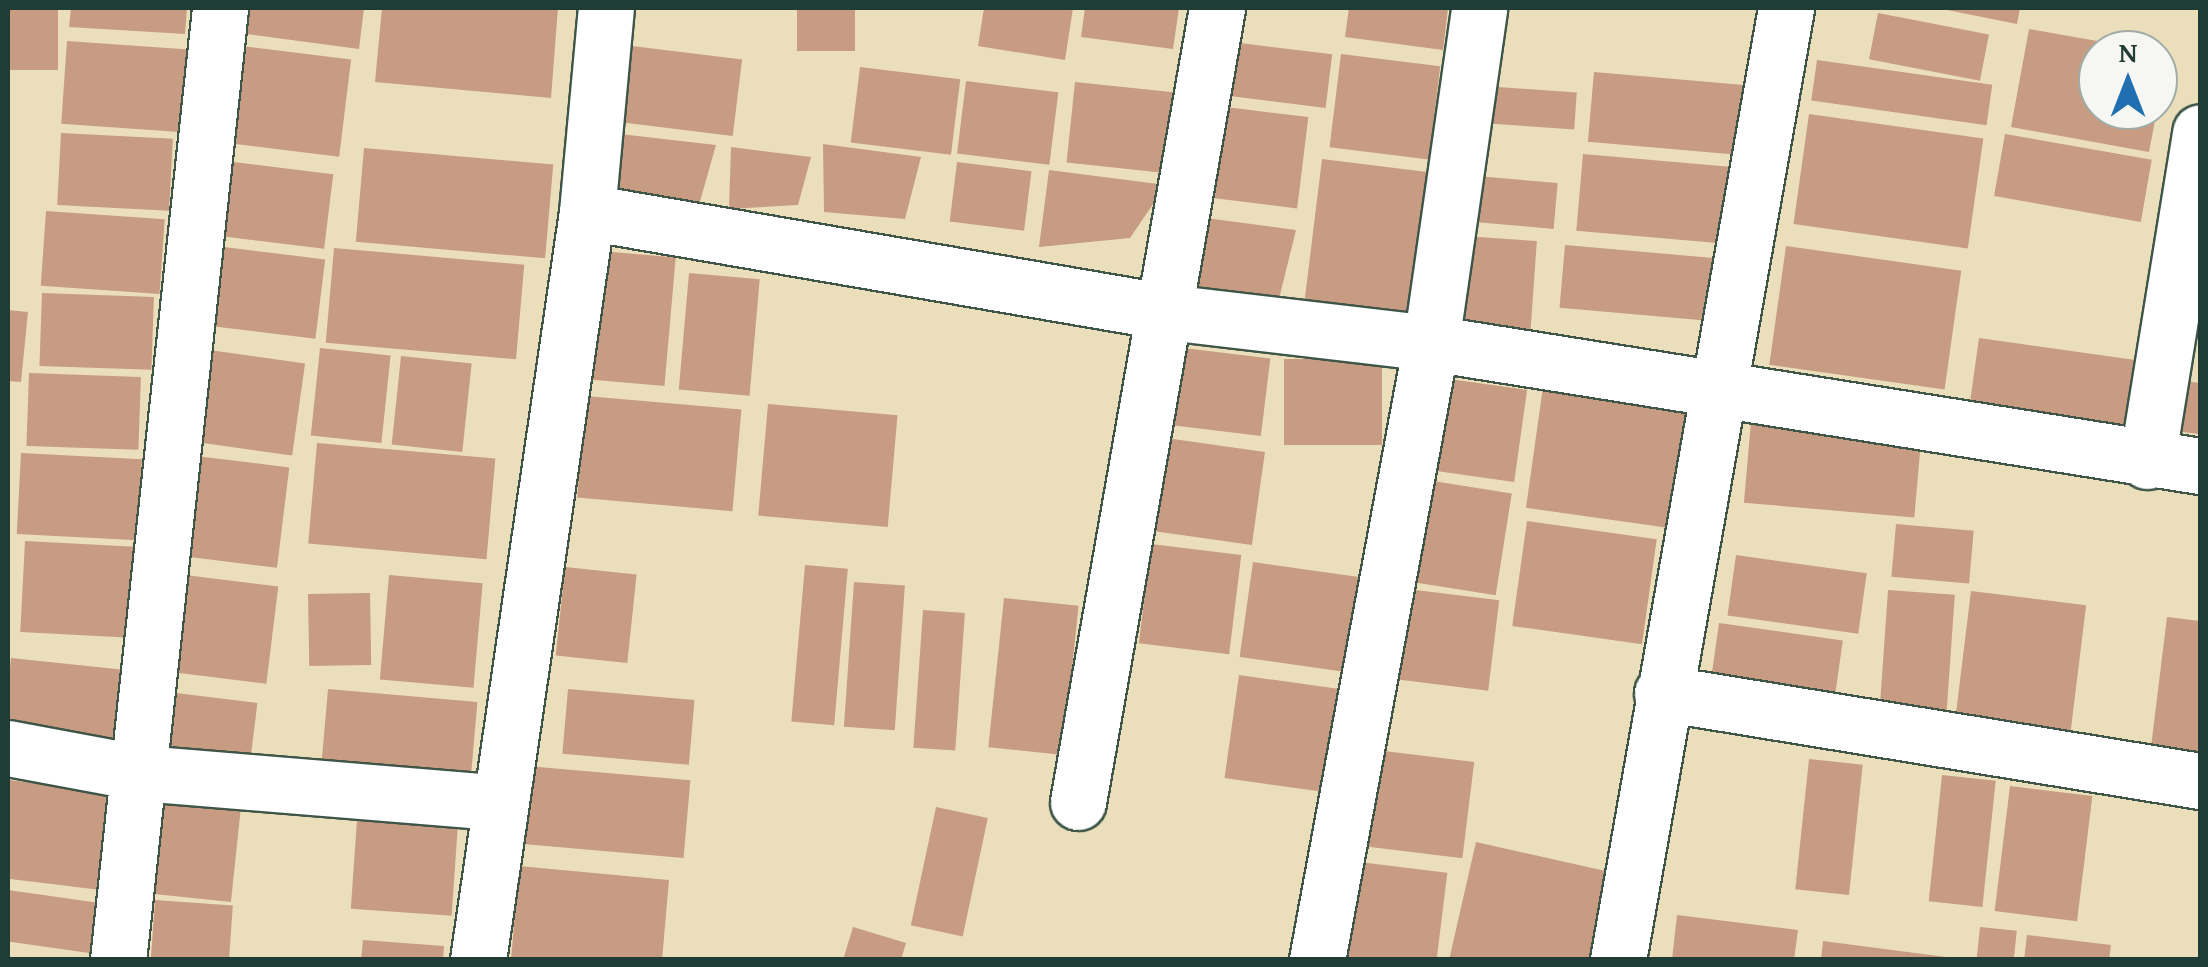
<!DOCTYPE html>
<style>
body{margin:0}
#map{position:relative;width:2208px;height:967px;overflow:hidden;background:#ebdfbb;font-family:"Gentium Book Plus",serif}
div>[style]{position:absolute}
.building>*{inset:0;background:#c79c82;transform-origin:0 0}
.roads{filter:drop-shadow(2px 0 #3e5548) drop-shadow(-2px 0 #3e5548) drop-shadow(0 2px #3e5548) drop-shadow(0 -2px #3e5548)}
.street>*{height:55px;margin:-27.5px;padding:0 27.5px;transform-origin:27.5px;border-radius:27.5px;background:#fff}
span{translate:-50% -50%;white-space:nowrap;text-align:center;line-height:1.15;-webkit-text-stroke:10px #f6f6f2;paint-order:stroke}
.frame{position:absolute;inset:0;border:10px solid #1f3d34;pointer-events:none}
.north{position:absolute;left:2078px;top:30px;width:100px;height:100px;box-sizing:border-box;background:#f6f6f2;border:2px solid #a0aca6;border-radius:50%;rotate:0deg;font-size:28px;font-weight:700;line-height:40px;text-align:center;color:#1f3d34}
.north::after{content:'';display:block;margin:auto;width:35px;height:45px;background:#1f6fb2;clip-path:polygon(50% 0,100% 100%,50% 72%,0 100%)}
</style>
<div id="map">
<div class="building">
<i style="left:8px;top:8px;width:50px;height:62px"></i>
<i style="clip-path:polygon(71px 8px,187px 8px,185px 34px,69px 27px)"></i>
<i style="clip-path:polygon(235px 8px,364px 8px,359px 49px,232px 32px)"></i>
<i style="clip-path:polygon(382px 8px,558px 8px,551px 98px,375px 82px)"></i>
<i style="left:797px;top:8px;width:58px;height:43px"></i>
<i style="clip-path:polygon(984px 8px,1073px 8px,1065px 60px,978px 46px)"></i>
<i style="clip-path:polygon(1085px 8px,1179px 8px,1173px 49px,1081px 37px)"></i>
<i style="clip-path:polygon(1349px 8px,1448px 8px,1443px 50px,1345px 37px)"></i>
<i style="clip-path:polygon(1937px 8px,2020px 8px,2017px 24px)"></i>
<i style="left:1878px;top:13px;width:113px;height:47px;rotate:11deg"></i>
<i style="clip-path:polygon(2029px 29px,2137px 48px,2098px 50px,2098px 110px,2157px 110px,2149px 152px,2011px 127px)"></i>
<i style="left:67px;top:41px;width:122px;height:83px;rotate:4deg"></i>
<i style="left:1224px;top:41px;width:109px;height:54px;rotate:7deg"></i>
<i style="left:233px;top:45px;width:119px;height:98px;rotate:7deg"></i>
<i style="left:624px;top:45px;width:119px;height:77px;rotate:7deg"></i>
<i style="left:1341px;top:54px;width:100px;height:94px;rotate:7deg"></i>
<i style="left:1817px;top:60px;width:177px;height:41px;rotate:8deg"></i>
<i style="left:860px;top:67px;width:101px;height:76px;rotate:7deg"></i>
<i style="left:1594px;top:72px;width:156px;height:70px;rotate:5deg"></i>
<i style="left:966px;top:81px;width:93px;height:73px;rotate:7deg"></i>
<i style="left:1075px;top:82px;width:99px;height:81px;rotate:6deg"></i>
<i style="left:1484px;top:86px;width:93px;height:37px;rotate:4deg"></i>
<i style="left:1226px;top:107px;width:83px;height:92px;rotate:7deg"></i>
<i style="left:1809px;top:114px;width:176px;height:111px;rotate:8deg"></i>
<i style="left:61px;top:133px;width:112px;height:72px;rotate:3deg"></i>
<i style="clip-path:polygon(620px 134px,716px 145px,699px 205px,619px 193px)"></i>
<i style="left:2005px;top:134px;width:149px;height:63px;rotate:10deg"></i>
<i style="clip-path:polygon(823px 144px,921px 157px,905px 219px,824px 212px)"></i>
<i style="clip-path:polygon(731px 147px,811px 157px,798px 205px,729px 209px)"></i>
<i style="left:364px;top:148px;width:190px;height:94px;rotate:5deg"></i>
<i style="left:1583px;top:154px;width:150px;height:77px;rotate:5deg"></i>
<i style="left:1322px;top:159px;width:106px;height:152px;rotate:7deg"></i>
<i style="left:233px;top:162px;width:101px;height:75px;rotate:7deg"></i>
<i style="left:957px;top:162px;width:75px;height:60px;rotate:7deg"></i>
<i style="clip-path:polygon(1049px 170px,1166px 185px,1130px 238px,1039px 247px)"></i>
<i style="left:1465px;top:175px;width:93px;height:46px;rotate:5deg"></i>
<i style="left:46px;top:211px;width:119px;height:75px;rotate:4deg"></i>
<i style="clip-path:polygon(1198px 217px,1296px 230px,1279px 299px,1191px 293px)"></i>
<i style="left:1464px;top:236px;width:73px;height:91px;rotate:4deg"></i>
<i style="left:1565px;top:245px;width:149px;height:63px;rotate:5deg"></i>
<i style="left:216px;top:246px;width:110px;height:80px;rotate:7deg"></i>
<i style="left:1786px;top:246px;width:177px;height:120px;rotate:8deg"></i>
<i style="left:334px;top:248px;width:191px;height:95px;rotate:5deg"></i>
<i style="left:601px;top:251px;width:75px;height:129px;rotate:5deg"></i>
<i style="left:689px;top:273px;width:71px;height:117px;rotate:5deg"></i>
<i style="left:42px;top:293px;width:112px;height:73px;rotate:2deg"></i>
<i style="clip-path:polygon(8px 310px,28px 312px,21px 382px,8px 381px)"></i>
<i style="left:1979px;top:338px;width:158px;height:68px;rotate:8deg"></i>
<i style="left:320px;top:348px;width:71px;height:88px;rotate:6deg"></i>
<i style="left:1184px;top:348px;width:87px;height:78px;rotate:7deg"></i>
<i style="left:209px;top:350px;width:97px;height:93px;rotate:8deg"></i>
<i style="left:401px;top:356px;width:71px;height:89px;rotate:6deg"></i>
<i style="left:1284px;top:359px;width:98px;height:86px"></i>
<i style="left:29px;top:373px;width:112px;height:73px;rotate:2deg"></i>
<i style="left:1435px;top:377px;width:93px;height:93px;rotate:8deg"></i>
<i style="clip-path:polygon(2179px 380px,2200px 383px,2200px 434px,2173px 431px)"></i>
<i style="left:1543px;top:387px;width:152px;height:122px;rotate:8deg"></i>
<i style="left:586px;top:396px;width:156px;height:102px;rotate:5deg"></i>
<i style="left:768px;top:404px;width:130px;height:112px;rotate:5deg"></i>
<i style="left:1751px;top:422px;width:171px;height:81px;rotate:5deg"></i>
<i style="left:1159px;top:437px;width:107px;height:94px;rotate:8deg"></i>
<i style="left:317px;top:443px;width:179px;height:101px;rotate:5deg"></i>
<i style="left:21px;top:453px;width:121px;height:81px;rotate:3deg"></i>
<i style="left:196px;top:456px;width:94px;height:101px;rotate:7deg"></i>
<i style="left:1414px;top:478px;width:99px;height:103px;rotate:9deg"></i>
<i style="left:1527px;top:521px;width:131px;height:106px;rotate:8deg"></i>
<i style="left:1896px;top:524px;width:78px;height:53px;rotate:5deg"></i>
<i style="left:25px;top:541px;width:115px;height:91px;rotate:3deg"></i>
<i style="left:1151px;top:544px;width:91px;height:100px;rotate:7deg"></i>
<i style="left:1736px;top:555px;width:132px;height:61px;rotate:8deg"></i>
<i style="left:1253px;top:562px;width:116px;height:96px;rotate:8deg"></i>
<i style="left:805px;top:565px;width:43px;height:157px;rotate:5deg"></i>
<i style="left:565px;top:567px;width:72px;height:89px;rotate:6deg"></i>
<i style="left:185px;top:575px;width:94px;height:98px;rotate:7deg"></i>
<i style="left:389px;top:575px;width:94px;height:105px;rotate:5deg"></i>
<i style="left:854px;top:582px;width:51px;height:145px;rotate:4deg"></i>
<i style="left:1399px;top:588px;width:101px;height:91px;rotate:7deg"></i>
<i style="left:1888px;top:590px;width:67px;height:128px;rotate:4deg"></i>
<i style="left:1971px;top:591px;width:116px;height:134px;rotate:7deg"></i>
<i style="left:370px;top:593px;width:72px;height:62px;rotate:89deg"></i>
<i style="left:1004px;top:598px;width:75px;height:150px;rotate:6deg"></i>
<i style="left:923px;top:610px;width:42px;height:138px;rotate:4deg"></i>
<i style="clip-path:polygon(2167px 617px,2200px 621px,2200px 753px,2151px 747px)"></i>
<i style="left:1719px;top:623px;width:125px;height:68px;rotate:8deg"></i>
<i style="left:11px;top:658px;width:113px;height:74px;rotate:6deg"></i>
<i style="left:1239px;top:675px;width:114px;height:104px;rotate:8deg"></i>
<i style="left:328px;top:689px;width:150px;height:89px;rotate:5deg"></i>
<i style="left:568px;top:689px;width:127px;height:65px;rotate:5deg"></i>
<i style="left:176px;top:693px;width:82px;height:71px;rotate:7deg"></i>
<i style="left:1368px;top:749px;width:107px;height:97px;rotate:7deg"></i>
<i style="left:1809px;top:759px;width:54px;height:131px;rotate:6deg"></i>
<i style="left:527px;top:766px;width:164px;height:78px;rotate:5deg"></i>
<i style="left:1942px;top:775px;width:54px;height:127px;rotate:6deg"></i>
<i style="left:9px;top:780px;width:121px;height:98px;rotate:7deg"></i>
<i style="left:161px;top:783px;width:82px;height:111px;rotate:6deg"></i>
<i style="left:2010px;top:786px;width:83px;height:126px;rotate:7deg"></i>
<i style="left:358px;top:806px;width:101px;height:103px;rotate:4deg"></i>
<i style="left:936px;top:807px;width:53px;height:121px;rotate:12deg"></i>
<i style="clip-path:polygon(1476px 842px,1619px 874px,1600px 960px,1449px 960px)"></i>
<i style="left:1359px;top:862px;width:89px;height:97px;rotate:7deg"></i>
<i style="clip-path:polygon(519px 866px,669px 880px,662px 960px,511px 960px)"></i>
<i style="left:8px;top:890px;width:107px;height:51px;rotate:8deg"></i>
<i style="left:155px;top:900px;width:78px;height:60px;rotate:4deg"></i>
<i style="clip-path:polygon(1677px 915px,1798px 930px,1794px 960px,1672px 960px)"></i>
<i style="clip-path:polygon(853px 927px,906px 943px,901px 960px,843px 960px)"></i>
<i style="left:1980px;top:927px;width:37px;height:33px;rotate:6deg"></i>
<i style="clip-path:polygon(2027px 935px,2111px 945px,2109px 960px,2024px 960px)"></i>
<i style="clip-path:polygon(363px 940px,444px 946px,443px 960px,361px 960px)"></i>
<i style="clip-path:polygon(1823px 941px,1946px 957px,1946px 960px,1821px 960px)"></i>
</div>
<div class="roads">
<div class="street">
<i style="left:587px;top:212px;width:589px;rotate:9.78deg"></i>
<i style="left:1167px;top:312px;width:266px;rotate:6.7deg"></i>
<i style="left:1431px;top:343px;width:779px;rotate:9.09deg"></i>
<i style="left:2147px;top:461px;width:333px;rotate:-80.8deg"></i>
<i style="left:1662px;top:693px;width:545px;rotate:9.29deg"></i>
<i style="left:8px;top:748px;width:135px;rotate:10.6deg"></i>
<i style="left:141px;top:773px;width:356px;rotate:4.7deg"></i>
<i style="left:1078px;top:802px;width:806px;rotate:-80.07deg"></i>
<i style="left:118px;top:960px;width:957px;rotate:-83.88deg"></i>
<i style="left:478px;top:960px;width:756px;rotate:-81.71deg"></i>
<i style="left:587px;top:212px;width:205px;rotate:-84.7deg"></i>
<i style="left:1317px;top:960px;width:627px;rotate:-79.53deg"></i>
<i style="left:1431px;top:343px;width:338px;rotate:-81.8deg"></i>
<i style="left:1618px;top:960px;width:967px;rotate:-79.99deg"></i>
</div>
</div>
<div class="frame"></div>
<div class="north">N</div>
</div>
